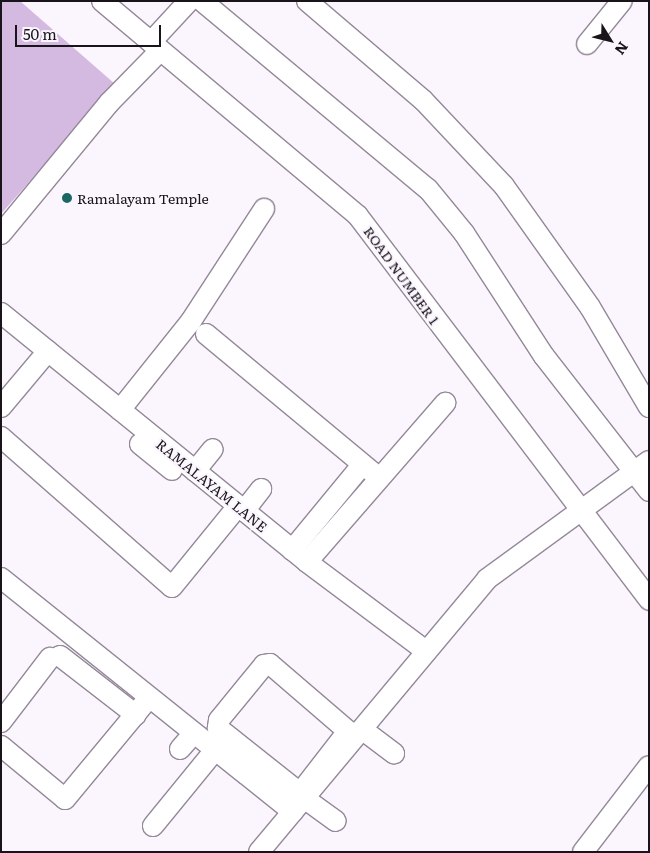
<!DOCTYPE html>
<style>
body{margin:0}
#map{position:relative;width:650px;height:853px;overflow:hidden;background:#fbf6fe;font-family:Literata,serif}
div>[style]{position:absolute}
.green>*{inset:0;background:#d4b9e1}
.roads{filter:drop-shadow(1px 0 #94889a) drop-shadow(-1px 0 #94889a) drop-shadow(0 1px #94889a) drop-shadow(0 -1px #94889a)}
.street>*{height:20px;margin:-10px;padding:0 10px;transform-origin:10px;border-radius:10px;background:#fff}
.dots>*{width:14px;height:14px;translate:-50% -50%;box-sizing:border-box;border:2px solid #fbf6fe;border-radius:50%}
span{translate:-50% -50%;white-space:nowrap;text-align:center;line-height:1.15;-webkit-text-stroke:4.5px #fbf6fe;paint-order:stroke}
.poi-label{font-size:14px;color:#18141a}
.left{translate:0 -50%;text-align:left}
.street-label{font-size:14px;color:#18141a}
.frame{position:absolute;inset:0;border:2px solid #18141a;pointer-events:none}
.north{position:absolute;left:585px;top:15px;width:50px;height:50px;-webkit-text-stroke:4px #fbf6fe;paint-order:stroke;rotate:126deg;font-size:14px;font-weight:700;line-height:20px;text-align:center;color:#18141a}
.north::after{content:'';display:block;margin:auto;width:18px;height:22px;background:#18141a;clip-path:polygon(50% 0,100% 100%,50% 72%,0 100%)}
.scale{position:absolute;left:15px;top:25px;width:146px;height:22px;box-sizing:border-box;border:2px solid #18141a;border-top:0;padding-left:6px;font-size:15px;line-height:18px;white-space:nowrap;color:#18141a;-webkit-text-stroke:4px #fbf6fe;paint-order:stroke}
</style>
<div id="map">
<div class="green">
<i style="clip-path:polygon(1px 1px,20px 1px,115px 84px,1px 214px)"></i>
</div>
<div class="roads">
<div class="street">
<i style="left:102px;top:1px;width:334px;rotate:40deg"></i>
<i style="left:358px;top:216px;width:482px;rotate:52.8deg"></i>
<i style="left:202px;top:1px;width:294px;rotate:39.8deg"></i>
<i style="left:428px;top:189px;width:57px;rotate:50.7deg"></i>
<i style="left:464px;top:233px;width:147px;rotate:57deg"></i>
<i style="left:544px;top:356px;width:171px;rotate:52.1deg"></i>
<i style="left:307px;top:1px;width:153px;rotate:40.5deg"></i>
<i style="left:423px;top:100px;width:118px;rotate:46.7deg"></i>
<i style="left:504px;top:186px;width:148px;rotate:54.6deg"></i>
<i style="left:590px;top:307px;width:116px;rotate:59.5deg"></i>
<i style="left:151px;top:42px;width:56px;rotate:-47.2deg"></i>
<i style="left:587px;top:44px;width:55px;rotate:-50.9deg"></i>
<i style="left:1px;top:234px;width:170px;rotate:-50.5deg"></i>
<i style="left:109px;top:103px;width:73px;rotate:-45.6deg"></i>
<i style="left:1px;top:313px;width:395px;rotate:39.1deg"></i>
<i style="left:307px;top:562px;width:149px;rotate:36.8deg"></i>
<i style="left:206px;top:334px;width:224px;rotate:39.7deg"></i>
<i style="left:1px;top:407px;width:73px;rotate:-50deg"></i>
<i style="left:120px;top:410px;width:114px;rotate:-51.4deg"></i>
<i style="left:191px;top:321px;width:134px;rotate:-56.9deg"></i>
<i style="left:1px;top:437px;width:227px;rotate:41.3deg"></i>
<i style="left:172px;top:587px;width:104px;rotate:-50.8deg"></i>
<i style="left:140px;top:444px;width:41px;rotate:39.1deg"></i>
<i style="left:195px;top:471px;width:28px;rotate:-51deg"></i>
<i style="left:244px;top:511px;width:28px;rotate:-52deg"></i>
<i style="left:292px;top:550px;width:110px;rotate:-50.5deg"></i>
<i style="left:307px;top:562px;width:211px;rotate:-49deg"></i>
<i style="left:1px;top:578px;width:374px;rotate:38.7deg"></i>
<i style="left:60px;top:656px;width:96px;rotate:37.8deg"></i>
<i style="left:270px;top:664px;width:103px;rotate:40.7deg"></i>
<i style="left:348px;top:731px;width:78px;rotate:127.7deg"></i>
<i style="left:300px;top:793px;width:105px;rotate:-141.6deg"></i>
<i style="left:218px;top:728px;width:8px;rotate:-83deg"></i>
<i style="left:219px;top:720px;width:71px;rotate:-50.7deg"></i>
<i style="left:264px;top:665px;width:6px;rotate:-9deg"></i>
<i style="left:1px;top:722px;width:81px;rotate:-52.6deg"></i>
<i style="left:363px;top:730px;width:39px;rotate:37deg"></i>
<i style="left:1px;top:746px;width:83px;rotate:39.6deg"></i>
<i style="left:65px;top:799px;width:131px;rotate:-50.3deg"></i>
<i style="left:180px;top:749px;width:21px;rotate:-49deg"></i>
<i style="left:304px;top:798px;width:39px;rotate:36deg"></i>
<i style="left:153px;top:826px;width:98px;rotate:-50.8deg"></i>
<i style="left:259px;top:852px;width:356px;rotate:-50.1deg"></i>
<i style="left:487px;top:579px;width:200px;rotate:-36.1deg"></i>
<i style="left:583px;top:852px;width:108px;rotate:-52.5deg"></i>
</div>
</div>
<div class="dots">
<i style="left:67px;top:198px;background:#1a6764"></i>
</div>
<div class="poi-label">
<span class="left" style="left:77px;top:198px">Ramalayam Temple</span>
</div>
<div class="street-label">
<span style="left:402px;top:275px;rotate:54deg">ROAD NUMBER 1</span>
<span style="left:212px;top:485px;rotate:39deg">RAMALAYAM LANE</span>
</div>
<div class="frame"></div>
<div class="north">N</div>
<div class="scale">50 m</div>
</div>
